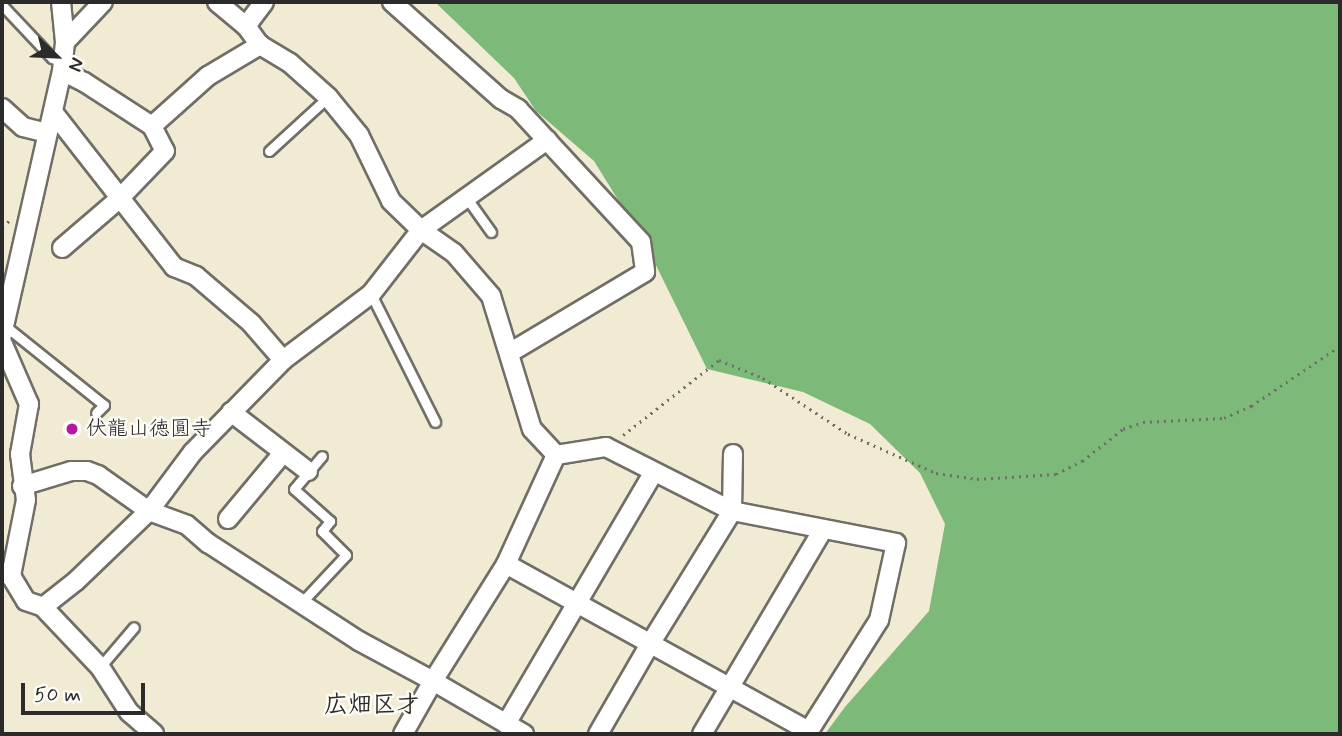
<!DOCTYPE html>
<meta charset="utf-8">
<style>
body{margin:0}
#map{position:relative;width:1342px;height:736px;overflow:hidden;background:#f1ebd3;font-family:Mynerve,"Klee One",sans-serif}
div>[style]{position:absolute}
.forest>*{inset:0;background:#7dba79}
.path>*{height:2.5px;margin-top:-1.25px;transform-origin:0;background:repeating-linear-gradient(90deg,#706e66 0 2px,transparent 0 7px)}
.roads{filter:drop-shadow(2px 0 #706e66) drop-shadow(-2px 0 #706e66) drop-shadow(0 2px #706e66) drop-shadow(0 -2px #706e66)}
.service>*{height:9px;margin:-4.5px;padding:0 4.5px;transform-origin:4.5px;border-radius:4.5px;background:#fff}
.minor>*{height:18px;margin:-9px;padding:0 9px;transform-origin:9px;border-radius:9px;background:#fff}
.dots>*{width:19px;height:19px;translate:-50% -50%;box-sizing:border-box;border:4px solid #fdfcf7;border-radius:50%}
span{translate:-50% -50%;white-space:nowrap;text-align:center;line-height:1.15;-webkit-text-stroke:5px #fdfcf7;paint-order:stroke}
.poi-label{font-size:21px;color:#2b2b2b}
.left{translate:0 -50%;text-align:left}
.quarter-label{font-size:24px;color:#2b2b2b;font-weight:700}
.frame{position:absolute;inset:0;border:4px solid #2b2b2b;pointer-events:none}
.north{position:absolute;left:21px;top:21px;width:70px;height:70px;-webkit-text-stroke:5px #fdfcf7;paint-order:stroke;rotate:113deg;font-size:19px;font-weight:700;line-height:28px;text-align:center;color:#2b2b2b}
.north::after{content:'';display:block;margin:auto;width:24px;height:32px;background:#2b2b2b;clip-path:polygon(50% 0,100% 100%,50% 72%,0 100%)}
.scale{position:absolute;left:21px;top:683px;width:124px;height:32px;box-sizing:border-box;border:4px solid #2b2b2b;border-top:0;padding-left:9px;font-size:21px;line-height:24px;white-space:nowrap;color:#2b2b2b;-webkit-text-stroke:5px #fdfcf7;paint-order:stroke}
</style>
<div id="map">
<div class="forest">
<i style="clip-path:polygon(435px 2px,1340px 2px,1340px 734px,825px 734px,845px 707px,929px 611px,945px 524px,920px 473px,870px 424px,803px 392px,707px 369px,646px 245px,594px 161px,536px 111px,514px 78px)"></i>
</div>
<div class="path">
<i style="left:2px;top:227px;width:11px;rotate:-41deg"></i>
<i style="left:623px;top:435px;width:122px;rotate:-38deg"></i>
<i style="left:719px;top:360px;width:48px;rotate:22.2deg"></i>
<i style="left:763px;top:378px;width:102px;rotate:33.4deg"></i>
<i style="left:848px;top:434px;width:96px;rotate:23.9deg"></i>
<i style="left:936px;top:473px;width:41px;rotate:8.3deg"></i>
<i style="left:977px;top:479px;width:79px;rotate:-3.6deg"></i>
<i style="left:1056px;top:474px;width:29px;rotate:-27deg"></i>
<i style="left:1082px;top:461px;width:52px;rotate:-38deg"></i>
<i style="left:1123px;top:429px;width:21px;rotate:-19deg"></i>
<i style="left:1143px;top:422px;width:81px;rotate:-2.8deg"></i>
<i style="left:1224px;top:418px;width:30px;rotate:-24deg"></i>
<i style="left:1251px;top:406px;width:107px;rotate:-34deg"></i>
</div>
<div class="roads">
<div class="service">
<i style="left:2px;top:5px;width:73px;rotate:46.7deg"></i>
<i style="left:52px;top:58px;width:10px;rotate:17deg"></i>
<i style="left:269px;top:151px;width:80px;rotate:-42.5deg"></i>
<i style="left:466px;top:197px;width:43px;rotate:54.5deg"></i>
<i style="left:371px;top:294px;width:143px;rotate:63.4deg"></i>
<i style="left:4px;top:325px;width:128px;rotate:38.7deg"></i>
<i style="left:104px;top:405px;width:11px;rotate:135deg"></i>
<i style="left:300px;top:604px;width:67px;rotate:-46.8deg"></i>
<i style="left:346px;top:555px;width:34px;rotate:-135deg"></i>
<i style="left:322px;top:531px;width:13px;rotate:-51deg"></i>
<i style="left:330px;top:521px;width:48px;rotate:-138.4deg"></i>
<i style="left:294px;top:489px;width:43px;rotate:-49.7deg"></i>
<i style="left:100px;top:667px;width:52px;rotate:-49.6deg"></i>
</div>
<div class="minor">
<i style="left:217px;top:2px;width:38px;rotate:40deg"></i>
<i style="left:246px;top:26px;width:24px;rotate:54deg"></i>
<i style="left:260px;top:45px;width:35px;rotate:31deg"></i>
<i style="left:290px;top:63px;width:51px;rotate:41.8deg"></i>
<i style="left:328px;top:97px;width:49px;rotate:50.8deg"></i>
<i style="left:359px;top:135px;width:73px;rotate:64.1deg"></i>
<i style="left:391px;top:201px;width:42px;rotate:44deg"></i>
<i style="left:421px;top:230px;width:40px;rotate:34.9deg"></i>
<i style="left:454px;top:253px;width:57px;rotate:49.3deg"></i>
<i style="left:491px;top:296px;width:139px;rotate:72.9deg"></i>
<i style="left:532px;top:429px;width:35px;rotate:47deg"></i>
<i style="left:392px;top:2px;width:146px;rotate:41.7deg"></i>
<i style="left:501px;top:99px;width:20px;rotate:30deg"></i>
<i style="left:518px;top:109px;width:181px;rotate:47.2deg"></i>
<i style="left:641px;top:242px;width:30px;rotate:82deg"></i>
<i style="left:645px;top:272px;width:158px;rotate:149.2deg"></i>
<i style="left:246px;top:26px;width:30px;rotate:-53deg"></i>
<i style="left:65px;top:42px;width:55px;rotate:-46.5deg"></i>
<i style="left:62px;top:71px;width:25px;rotate:27deg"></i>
<i style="left:84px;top:82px;width:81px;rotate:32.9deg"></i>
<i style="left:152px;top:126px;width:28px;rotate:63deg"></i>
<i style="left:165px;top:151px;width:66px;rotate:133.8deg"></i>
<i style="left:119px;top:199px;width:75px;rotate:139.3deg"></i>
<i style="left:2px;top:108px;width:28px;rotate:42deg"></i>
<i style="left:23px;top:127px;width:25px;rotate:14deg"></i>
<i style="left:53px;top:112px;width:197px;rotate:52deg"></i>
<i style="left:174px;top:267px;width:24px;rotate:22deg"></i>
<i style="left:196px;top:276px;width:72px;rotate:40.5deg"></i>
<i style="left:251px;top:323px;width:49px;rotate:49.1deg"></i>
<i style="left:152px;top:126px;width:75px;rotate:-41.8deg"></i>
<i style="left:208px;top:76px;width:61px;rotate:-30.8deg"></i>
<i style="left:2px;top:335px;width:271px;rotate:-77.2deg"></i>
<i style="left:62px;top:71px;width:29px;rotate:-84deg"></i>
<i style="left:65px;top:42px;width:40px;rotate:-95.7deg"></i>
<i style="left:2px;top:342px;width:68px;rotate:66.5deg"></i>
<i style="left:29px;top:404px;width:51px;rotate:100.2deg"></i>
<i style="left:20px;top:454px;width:46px;rotate:82.6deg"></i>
<i style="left:26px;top:500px;width:77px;rotate:101.2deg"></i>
<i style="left:231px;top:412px;width:97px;rotate:37.5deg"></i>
<i style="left:22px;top:486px;width:51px;rotate:-17deg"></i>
<i style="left:71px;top:471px;width:16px"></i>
<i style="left:87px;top:471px;width:12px;rotate:20deg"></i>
<i style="left:98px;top:475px;width:62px;rotate:35.2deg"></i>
<i style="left:149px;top:511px;width:40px;rotate:20.2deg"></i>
<i style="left:187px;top:525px;width:28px;rotate:41deg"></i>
<i style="left:208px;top:543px;width:180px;rotate:33deg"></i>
<i style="left:359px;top:641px;width:84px;rotate:28.4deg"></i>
<i style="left:433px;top:681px;width:61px;rotate:119.5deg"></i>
<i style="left:228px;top:519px;width:86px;rotate:-50.2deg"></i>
<i style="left:506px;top:564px;width:345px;rotate:28.9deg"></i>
<i style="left:2px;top:573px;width:9px;rotate:18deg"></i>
<i style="left:11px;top:576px;width:29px;rotate:59deg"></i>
<i style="left:26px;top:601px;width:18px;rotate:19deg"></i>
<i style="left:43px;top:607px;width:83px;rotate:46.5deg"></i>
<i style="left:100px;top:667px;width:54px;rotate:57.2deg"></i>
<i style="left:129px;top:712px;width:33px;rotate:41deg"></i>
<i style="left:43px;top:607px;width:42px;rotate:-38.2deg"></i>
<i style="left:76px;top:581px;width:101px;rotate:-43.8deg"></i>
<i style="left:149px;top:511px;width:74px;rotate:-53.3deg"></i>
<i style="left:193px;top:452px;width:129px;rotate:-45.6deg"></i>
<i style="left:283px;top:360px;width:110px;rotate:-36.9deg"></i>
<i style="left:371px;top:294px;width:81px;rotate:-52deg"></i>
<i style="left:421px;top:230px;width:155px;rotate:-35.5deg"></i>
<i style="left:506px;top:724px;width:292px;rotate:-59.6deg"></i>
<i style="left:524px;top:734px;width:105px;rotate:-149.8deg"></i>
<i style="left:433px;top:681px;width:138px;rotate:-58deg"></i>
<i style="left:506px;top:564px;width:120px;rotate:-65.4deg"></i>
<i style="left:556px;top:455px;width:51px;rotate:-9.1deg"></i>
<i style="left:606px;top:447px;width:141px;rotate:26.9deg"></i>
<i style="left:732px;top:511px;width:167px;rotate:11deg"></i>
<i style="left:896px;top:543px;width:79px;rotate:102.4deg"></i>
<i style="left:879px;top:620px;width:135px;rotate:122.3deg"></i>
<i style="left:598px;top:734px;width:104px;rotate:-60deg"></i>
<i style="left:650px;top:644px;width:156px;rotate:-58.3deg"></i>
<i style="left:732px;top:511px;width:57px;rotate:-89deg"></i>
<i style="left:702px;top:734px;width:238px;rotate:-59.4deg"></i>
</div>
</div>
<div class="dots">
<i style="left:72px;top:429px;background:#b5179e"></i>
</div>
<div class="poi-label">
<span class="left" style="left:86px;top:429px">伏龍山徳圓寺</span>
</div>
<div class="quarter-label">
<span style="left:372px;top:706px">広畑区才</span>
</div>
<div class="frame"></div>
<div class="north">N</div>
<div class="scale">50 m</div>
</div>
